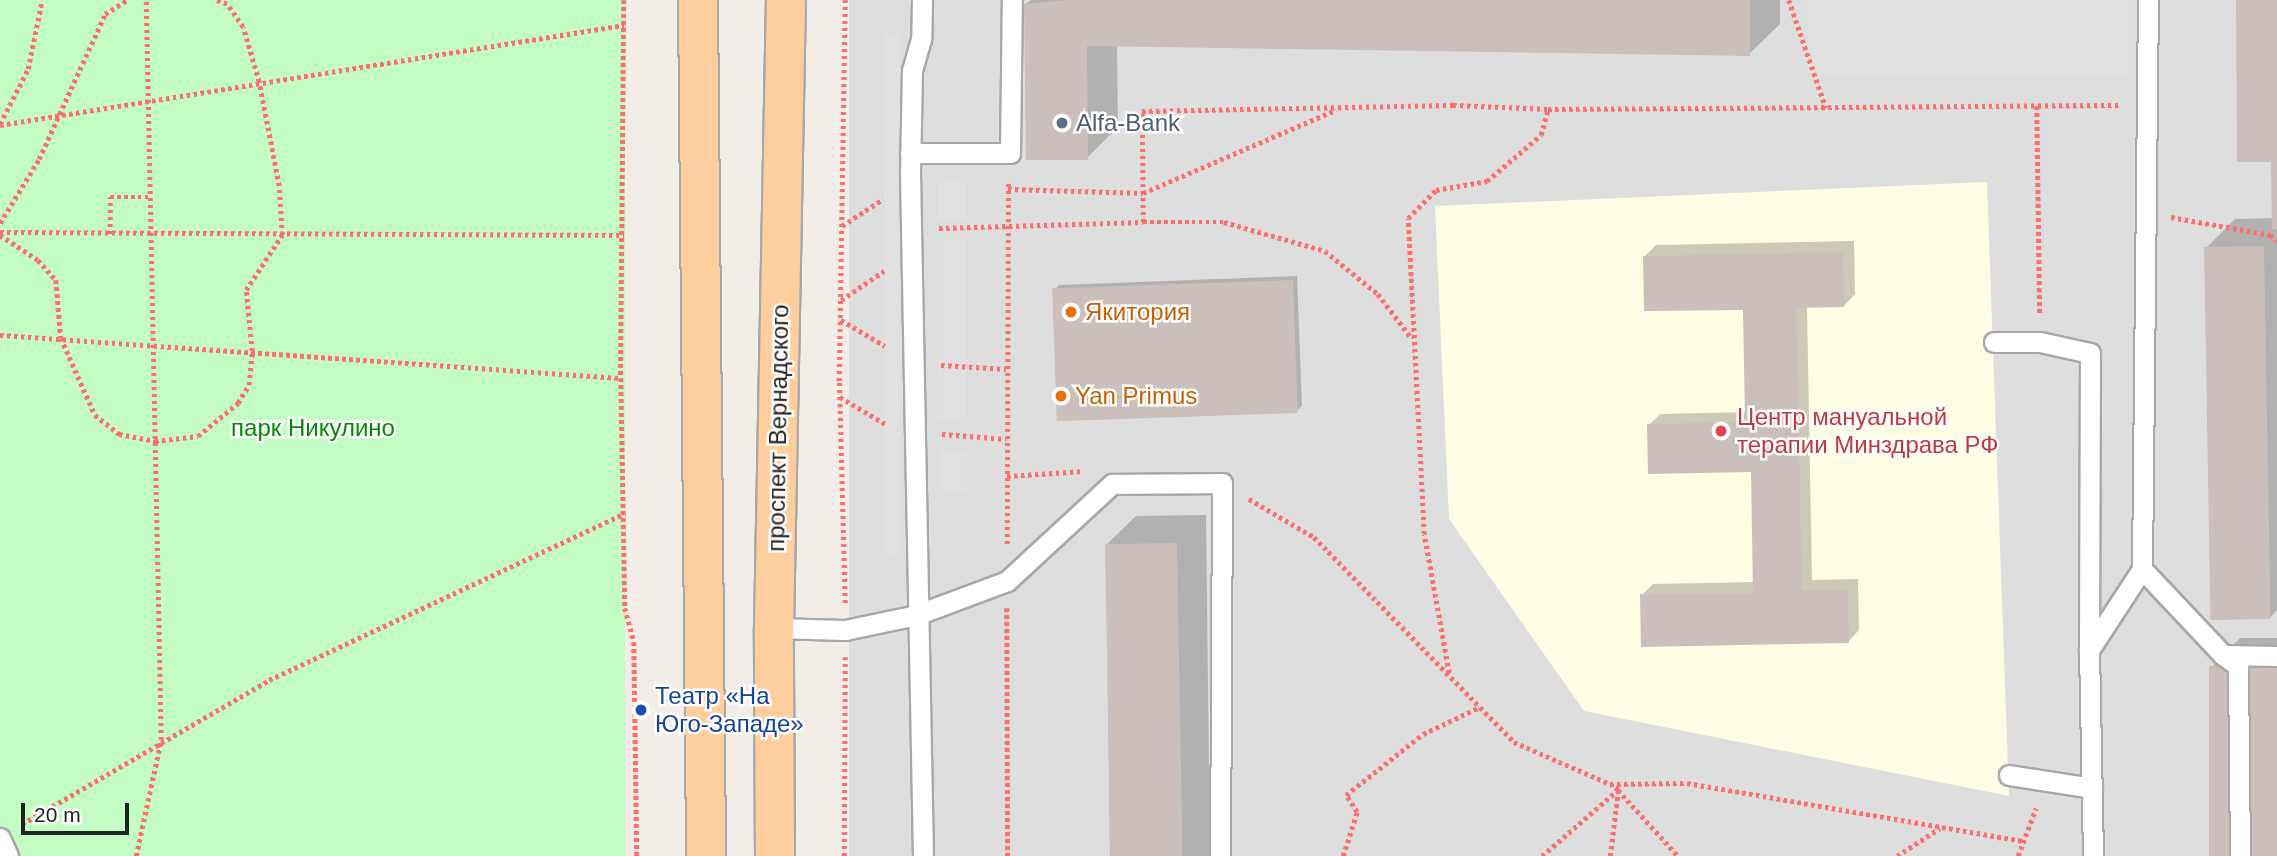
<!DOCTYPE html>
<meta charset="utf-8">
<style>
body{margin:0}
#map{position:relative;width:2277px;height:856px;overflow:hidden;background:#f2ede7;font-family:Helvetica,sans-serif}
div>[style]{position:absolute}
.residential>*{inset:0;background:#dfdede;transform-origin:0 0}
.education>*{inset:0;background:#fffde3}
.park>*{inset:0;background:#c3fdc3;transform-origin:0 0}
.parking>*{inset:0;background:#e1e1e1;transform-origin:0 0}
.shadow>*{inset:0;background:#0003}
.building>*{inset:0;background:#cabfba;transform-origin:0 0}
.path>*{height:4.5px;margin-top:-2.25px;transform-origin:0;background:repeating-linear-gradient(90deg,#ff6e6b 0 3.5px,transparent 0 7px)}
.roads{filter:drop-shadow(2px 0 #a8a8a8) drop-shadow(-2px 0 #a8a8a8) drop-shadow(0 2px #a8a8a8) drop-shadow(0 -2px #a8a8a8)}
.service>*{height:19px;margin:-9.5px;padding:0 9.5px;transform-origin:9.5px;border-radius:9.5px;background:#fff}
.primary>*{height:38px;margin:-19px;padding:0 19px;transform-origin:19px;border-radius:19px;background:#ffce9f}
.dots>*{width:19px;height:19px;translate:-50% -50%;box-sizing:border-box;border:4px solid #fff;border-radius:50%}
span{translate:-50% -50%;white-space:nowrap;text-align:center;line-height:1.15;-webkit-text-stroke:5px #fff;paint-order:stroke}
.service-label{font-size:24px;color:#4e5e75}
.left{translate:0 -50%;text-align:left}
.food-label{font-size:24px;color:#c56008}
.health-label{font-size:24px;color:#be3a42}
.park-label{font-size:24px;color:#058905}
.street-label{font-size:24px;color:#212121}
.transit-label{font-size:24px;color:#164399}
.scale{position:absolute;left:21px;top:803px;width:108px;height:32px;box-sizing:border-box;border:4px solid #212121;border-top:0;padding-left:9px;font-size:21px;line-height:24px;white-space:nowrap;color:#212121;-webkit-text-stroke:5px #fff;paint-order:stroke}
</style>
<div id="map">
<div class="residential">
<i style="left:849px;top:0;width:1428px;height:856px"></i>
</div>
<div class="education">
<i style="clip-path:polygon(1987px 182px,2009px 796px,1584px 711px,1449px 519px,1435px 206px)"></i>
</div>
<div class="park">
<i style="left:0;top:0;width:625px;height:856px"></i>
</div>
<div class="parking">
<i style="left:1808px;top:0;width:320px;height:76px"></i>
<i style="left:884px;top:35px;width:16px;height:521px"></i>
<i style="left:938px;top:178px;width:28px;height:42px"></i>
<i style="left:937px;top:239px;width:29px;height:183px"></i>
<i style="left:939px;top:450px;width:28px;height:41px"></i>
</div>
<div class="shadow">
<i style="clip-path:polygon(1031px 0,1780px 0,1780px 24px,1749px 54px,1117px 45px,1118px 127px,1087px 158px,1026px 4px)"></i>
<i style="clip-path:polygon(2238px 0,2277px 0,2277px 610px,2270px 618px,2206px 248px,2235px 219px,2274px 218px,2273px 160px)"></i>
<i style="clip-path:polygon(1854px 241px,1855px 294px,1844px 306px,1807px 306px,1812px 580px,1858px 579px,1859px 630px,1848px 642px,1642px 595px,1653px 584px,1755px 582px,1753px 470px,1649px 425px,1660px 414px,1747px 412px,1745px 308px,1645px 256px,1656px 245px)"></i>
<i style="clip-path:polygon(1297px 276px,1302px 406px,1297px 411px,1054px 290px,1059px 285px)"></i>
<i style="clip-path:polygon(1206px 515px,1210px 856px,1110px 856px,1106px 545px,1136px 516px)"></i>
<i style="clip-path:polygon(2240px 638px,2277px 638px,2277px 856px,2213px 856px,2211px 668px)"></i>
</div>
<div class="building">
<i style="clip-path:polygon(1069px 0,1750px 0,1750px 56px,1087px 46px,1088px 160px,1026px 160px,1024px 4px)"></i>
<i style="clip-path:polygon(2236px 0,2277px 0,2277px 229px,2272px 230px,2271px 162px,2237px 162px)"></i>
<i style="left:2264px;top:246px;width:373px;height:60px;rotate:89deg"></i>
<i style="clip-path:polygon(1843px 252px,1844px 307px,1796px 308px,1802px 590px,1848px 590px,1849px 643px,1641px 647px,1640px 594px,1753px 593px,1751px 472px,1648px 474px,1647px 424px,1745px 422px,1743px 310px,1644px 311px,1643px 256px)"></i>
<i style="left:1293px;top:280px;width:133px;height:241px;rotate:88deg"></i>
<i style="left:1177px;top:543px;width:313px;height:72px;rotate:89deg"></i>
<i style="left:2277px;top:666px;width:190px;height:68px;rotate:90deg"></i>
</div>
<div class="path">
<i style="left:624px;top:0;width:378px;rotate:90.5deg"></i>
<i style="left:621px;top:378px;width:230px;rotate:89deg"></i>
<i style="left:625px;top:608px;width:35px;rotate:75deg"></i>
<i style="left:634px;top:642px;width:214px;rotate:89.2deg"></i>
<i style="left:1789px;top:0;width:114px;rotate:71.1deg"></i>
<i style="left:2037px;top:106px;width:209px;rotate:89.2deg"></i>
<i style="left:0;top:124px;width:62px;rotate:-63deg"></i>
<i style="left:28px;top:69px;width:70px;rotate:-78.5deg"></i>
<i style="left:0;top:125px;width:632px;rotate:-9.1deg"></i>
<i style="left:1008px;top:189px;width:135px;rotate:1.7deg"></i>
<i style="left:1143px;top:193px;width:210px;rotate:-23.3deg"></i>
<i style="left:2171px;top:217px;width:101px;rotate:10.3deg"></i>
<i style="left:2270px;top:235px;width:9px;rotate:41deg"></i>
<i style="left:1143px;top:222px;width:81px"></i>
<i style="left:1224px;top:222px;width:105px;rotate:16deg"></i>
<i style="left:1325px;top:251px;width:68px;rotate:39.1deg"></i>
<i style="left:1378px;top:294px;width:53px;rotate:52.7deg"></i>
<i style="left:0;top:223px;width:75px;rotate:-58.6deg"></i>
<i style="left:39px;top:159px;width:159px;rotate:-65.5deg"></i>
<i style="left:105px;top:14px;width:26px;rotate:-32deg"></i>
<i style="left:842px;top:226px;width:49px;rotate:-33.4deg"></i>
<i style="left:939px;top:228px;width:204px;rotate:-1.7deg"></i>
<i style="left:1143px;top:222px;width:111px;rotate:-90.5deg"></i>
<i style="left:1142px;top:111px;width:311px;rotate:-1.1deg"></i>
<i style="left:1453px;top:105px;width:95px;rotate:2.4deg"></i>
<i style="left:1548px;top:109px;width:573px;rotate:-0.4deg"></i>
<i style="left:0;top:232px;width:624px;rotate:0.28deg"></i>
<i style="left:110px;top:234px;width:37px;rotate:-90deg"></i>
<i style="left:110px;top:197px;width:42px"></i>
<i style="left:0;top:235px;width:45px;rotate:33.3deg"></i>
<i style="left:38px;top:260px;width:27px;rotate:48deg"></i>
<i style="left:56px;top:280px;width:58px;rotate:85.1deg"></i>
<i style="left:61px;top:338px;width:84px;rotate:66.2deg"></i>
<i style="left:95px;top:415px;width:31px;rotate:38deg"></i>
<i style="left:119px;top:434px;width:37px;rotate:11deg"></i>
<i style="left:155px;top:441px;width:43px;rotate:-6.6deg"></i>
<i style="left:198px;top:436px;width:52px;rotate:-39.5deg"></i>
<i style="left:238px;top:403px;width:21px;rotate:-59deg"></i>
<i style="left:249px;top:385px;width:34px;rotate:-85deg"></i>
<i style="left:252px;top:351px;width:61px;rotate:-95.6deg"></i>
<i style="left:246px;top:290px;width:66px;rotate:-56.8deg"></i>
<i style="left:282px;top:235px;width:49px;rotate:-93.5deg"></i>
<i style="left:279px;top:186px;width:106px;rotate:-100.9deg"></i>
<i style="left:259px;top:82px;width:57px;rotate:-106.2deg"></i>
<i style="left:243px;top:27px;width:28px;rotate:-125deg"></i>
<i style="left:227px;top:4px;width:12px;rotate:-160deg"></i>
<i style="left:841px;top:300px;width:52px;rotate:-34deg"></i>
<i style="left:841px;top:320px;width:51px;rotate:30.6deg"></i>
<i style="left:0;top:335px;width:622px;rotate:3.96deg"></i>
<i style="left:941px;top:365px;width:65px;rotate:3.5deg"></i>
<i style="left:840px;top:397px;width:55px;rotate:30.8deg"></i>
<i style="left:942px;top:434px;width:64px;rotate:4.5deg"></i>
<i style="left:1007px;top:476px;width:76px;rotate:-3.8deg"></i>
<i style="left:1249px;top:499px;width:75px;rotate:30.3deg"></i>
<i style="left:1314px;top:537px;width:286px;rotate:45.7deg"></i>
<i style="left:1514px;top:742px;width:105px;rotate:23.6deg"></i>
<i style="left:1610px;top:784px;width:77px;rotate:-0.7deg"></i>
<i style="left:1687px;top:783px;width:341px;rotate:9.8deg"></i>
<i style="left:1007px;top:544px;width:363px;rotate:-89.8deg"></i>
<i style="left:845px;top:603px;width:222px;rotate:-91.5deg"></i>
<i style="left:839px;top:381px;width:381px;rotate:-89.1deg"></i>
<i style="left:1007px;top:608px;width:248px;rotate:89.8deg"></i>
<i style="left:1449px;top:673px;width:141px;rotate:-100.2deg"></i>
<i style="left:1424px;top:534px;width:316px;rotate:-92.9deg"></i>
<i style="left:1408px;top:218px;width:40px;rotate:-45deg"></i>
<i style="left:1436px;top:190px;width:52px;rotate:-10deg"></i>
<i style="left:1487px;top:181px;width:71px;rotate:-40.4deg"></i>
<i style="left:1541px;top:135px;width:27px;rotate:-75deg"></i>
<i style="left:1618px;top:790px;width:89px;rotate:47.7deg"></i>
<i style="left:22px;top:824px;width:286px;rotate:-30.2deg"></i>
<i style="left:269px;top:680px;width:393px;rotate:-25.1deg"></i>
<i style="left:136px;top:856px;width:119px;rotate:-77.8deg"></i>
<i style="left:161px;top:740px;width:740px;rotate:-91.16deg"></i>
<i style="left:844px;top:856px;width:199px;rotate:-89.7deg"></i>
<i style="left:1343px;top:856px;width:46px;rotate:-72.3deg"></i>
<i style="left:1357px;top:812px;width:20px;rotate:-123deg"></i>
<i style="left:1346px;top:795px;width:98px;rotate:-38.4deg"></i>
<i style="left:1423px;top:734px;width:63px;rotate:-25.3deg"></i>
<i style="left:1542px;top:856px;width:101px;rotate:-41deg"></i>
<i style="left:1618px;top:790px;width:9px;rotate:-144deg"></i>
<i style="left:1610px;top:856px;width:65px;rotate:-83deg"></i>
<i style="left:1897px;top:856px;width:51px;rotate:-33.1deg"></i>
<i style="left:2018px;top:856px;width:51px;rotate:-69.4deg"></i>
</div>
<div class="roads">
<div class="service">
<i style="left:922px;top:0;width:39px;rotate:91deg"></i>
<i style="left:921px;top:39px;width:32px;rotate:106deg"></i>
<i style="left:912px;top:70px;width:103px;rotate:91.1deg"></i>
<i style="left:910px;top:173px;width:683px;rotate:88.91deg"></i>
<i style="left:910px;top:153px;width:100px"></i>
<i style="left:1010px;top:153px;width:153px;rotate:-89.3deg"></i>
<i style="left:1994px;top:342px;width:46px"></i>
<i style="left:2040px;top:342px;width:51px;rotate:12.4deg"></i>
<i style="left:2090px;top:353px;width:298px;rotate:90.2deg"></i>
<i style="left:2142px;top:569px;width:118px;rotate:46.7deg"></i>
<i style="left:2223px;top:655px;width:54px;rotate:1.1deg"></i>
<i style="left:774px;top:628px;width:71px;rotate:1.6deg"></i>
<i style="left:845px;top:630px;width:73px;rotate:-11.9deg"></i>
<i style="left:916px;top:615px;width:97px;rotate:-20.5deg"></i>
<i style="left:1007px;top:581px;width:143px;rotate:-42.7deg"></i>
<i style="left:1112px;top:484px;width:110px;rotate:-0.5deg"></i>
<i style="left:1222px;top:483px;width:373px;rotate:90.3deg"></i>
<i style="left:2223px;top:655px;width:19px;rotate:36deg"></i>
<i style="left:2238px;top:666px;width:190px;rotate:89.4deg"></i>
<i style="left:2009px;top:775px;width:84px;rotate:8.9deg"></i>
<i style="left:0;top:838px;width:20px;rotate:66deg"></i>
<i style="left:2093px;top:856px;width:206px;rotate:-91.1deg"></i>
<i style="left:2089px;top:650px;width:97px;rotate:-56.8deg"></i>
<i style="left:2142px;top:569px;width:569px;rotate:-89.4deg"></i>
</div>
<div class="primary">
<i style="left:698px;top:0;width:856px;rotate:89.46deg"></i>
<i style="left:775px;top:856px;width:228px;rotate:-90.3deg"></i>
<i style="left:774px;top:628px;width:628px;rotate:-88.91deg"></i>
</div>
</div>
<div class="dots">
<i style="left:1062px;top:123px;background:#5c6f8a"></i>
<i style="left:1071px;top:312px;background:#e8710a"></i>
<i style="left:1061px;top:396px;background:#e8710a"></i>
<i style="left:1721px;top:431px;background:#e0444e"></i>
<i style="left:641px;top:710px;background:#1a4fb4"></i>
</div>
<div class="service-label">
<span class="left" style="left:1076px;top:123px">Alfa-Bank</span>
</div>
<div class="food-label">
<span class="left" style="left:1085px;top:312px">Якитория</span>
<span class="left" style="left:1075px;top:396px">Yan Primus</span>
</div>
<div class="health-label">
<span class="left" style="left:1737px;top:431px">Центр мануальной<br>терапии Минздрава РФ</span>
</div>
<div class="park-label">
<span style="left:313px;top:428px">парк Никулино</span>
</div>
<div class="street-label">
<span style="left:778px;top:428px;rotate:-89deg">проспект Вернадского</span>
</div>
<div class="transit-label">
<span class="left" style="left:655px;top:710px">Театр «На<br>Юго-Западе»</span>
</div>
<div class="scale">20 m</div>
</div>
